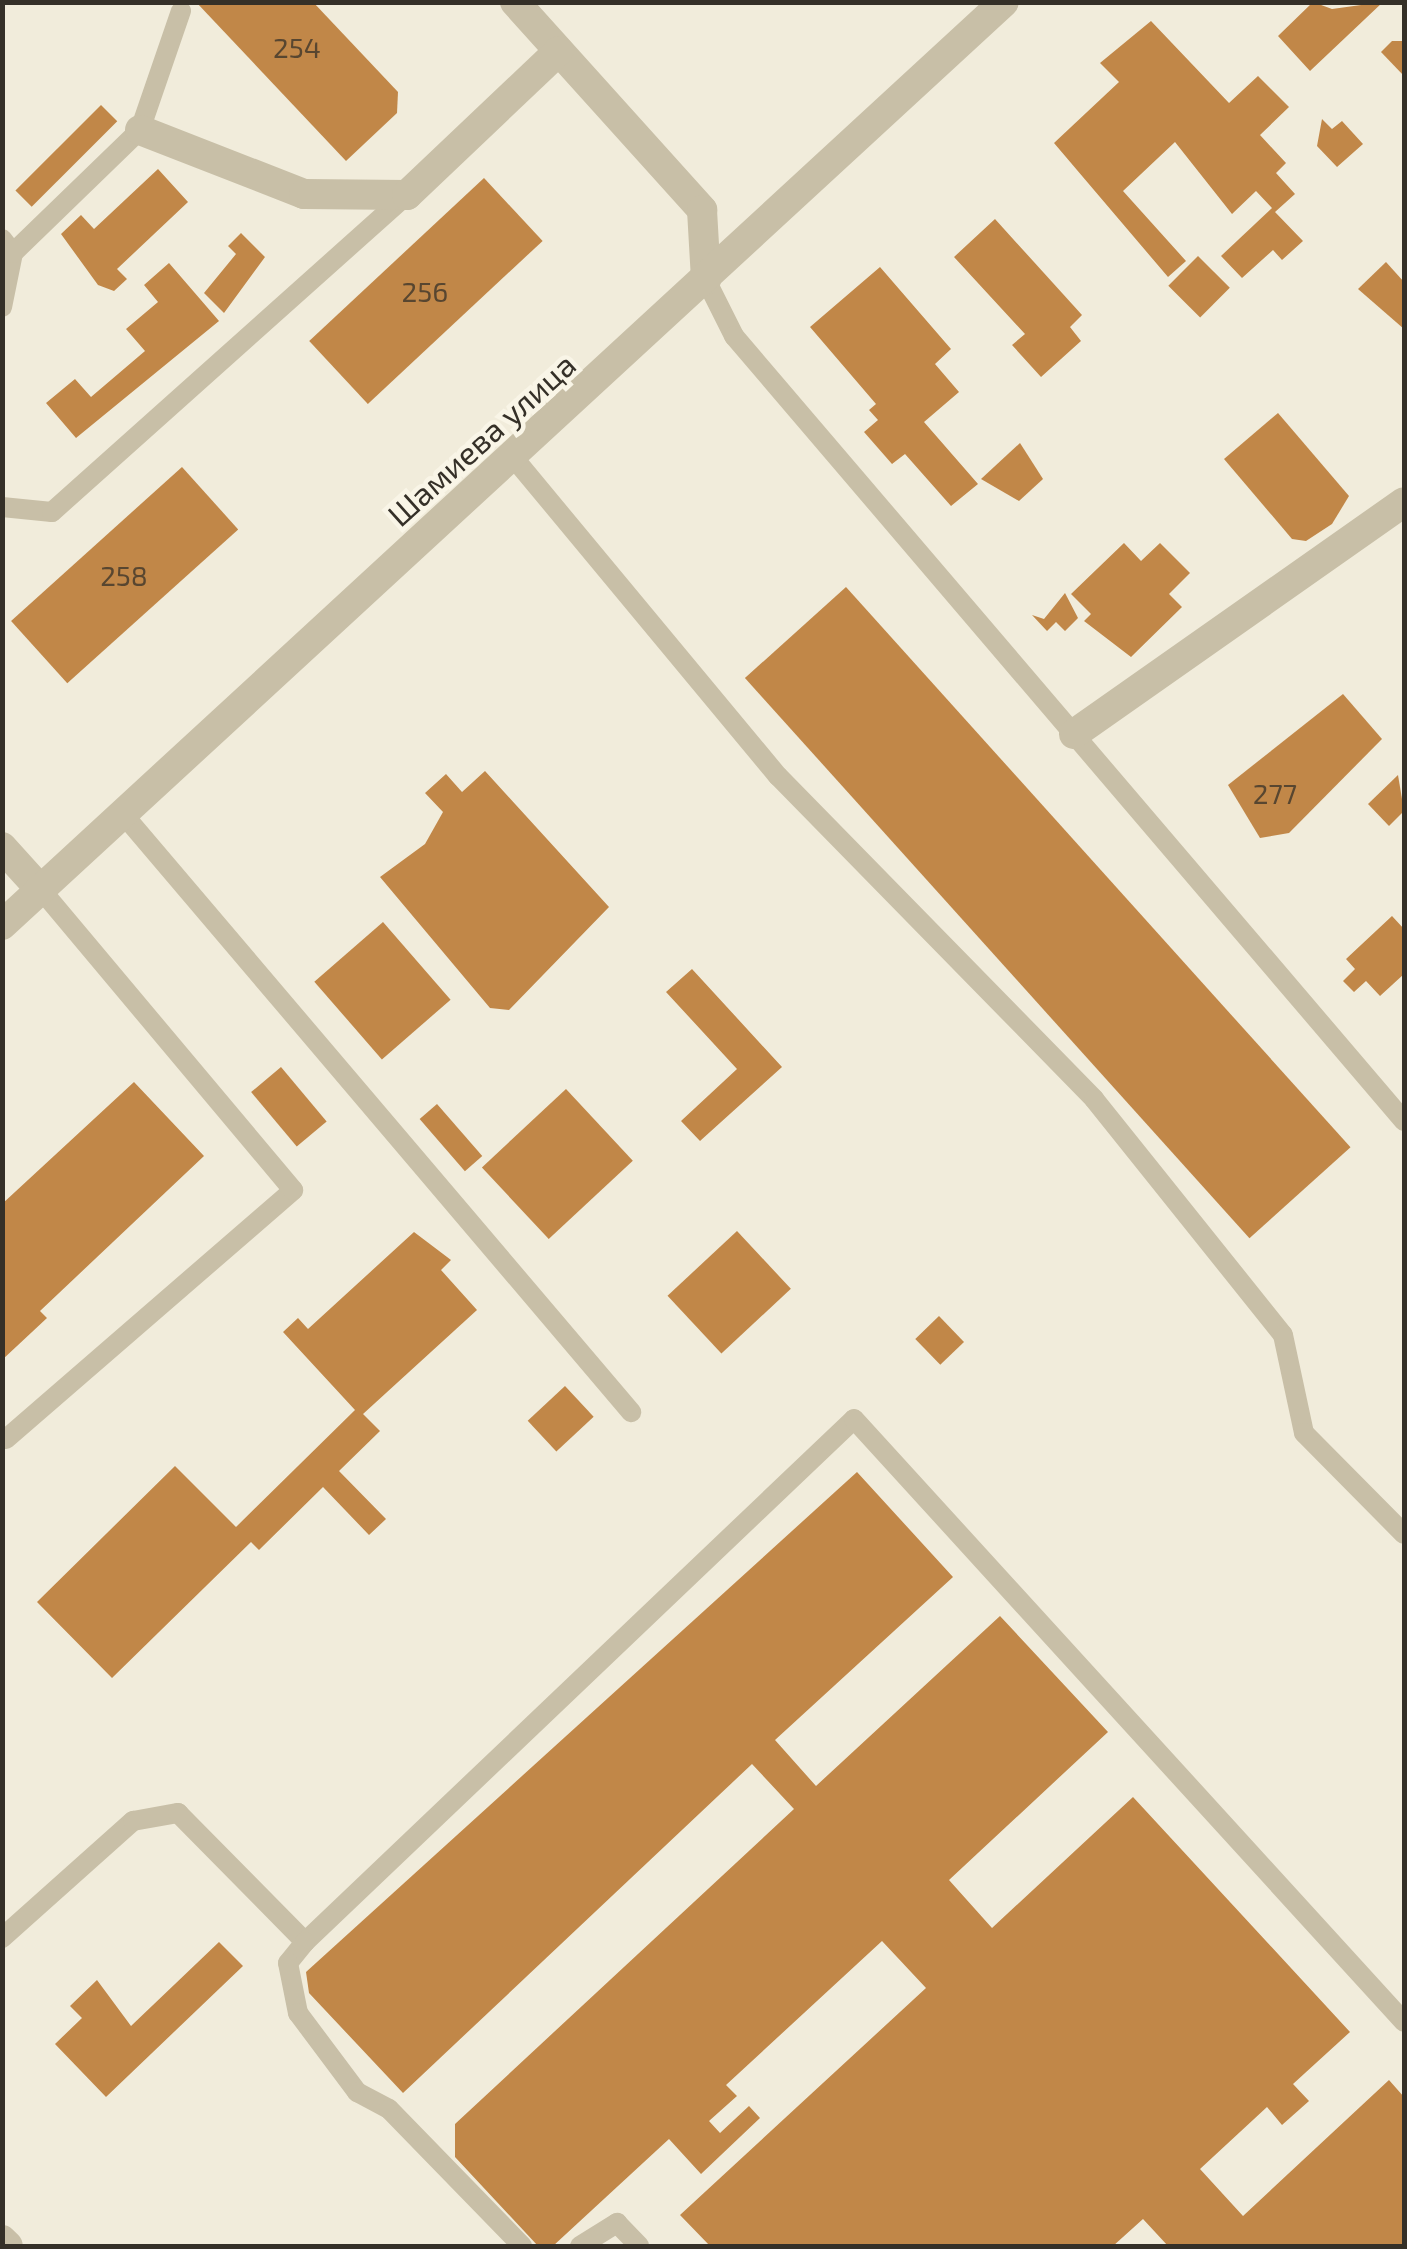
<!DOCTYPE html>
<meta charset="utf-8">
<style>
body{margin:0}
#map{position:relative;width:1407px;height:2249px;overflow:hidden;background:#f1ecdb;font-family:"Exo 2",sans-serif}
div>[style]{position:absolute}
.building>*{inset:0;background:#c18748;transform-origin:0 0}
.lane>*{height:20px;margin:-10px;padding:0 10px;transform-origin:10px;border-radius:10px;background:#c8bfa7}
.street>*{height:30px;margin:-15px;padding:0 15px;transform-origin:15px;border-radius:15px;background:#c8bfa7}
span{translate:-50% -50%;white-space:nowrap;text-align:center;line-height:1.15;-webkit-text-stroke:9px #f9f5e7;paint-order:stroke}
.number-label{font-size:28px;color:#584630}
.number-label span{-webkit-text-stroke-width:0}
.street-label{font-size:32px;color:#353028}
.frame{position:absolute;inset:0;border:5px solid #353028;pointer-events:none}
</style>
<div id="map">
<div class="building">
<i style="clip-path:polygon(196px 2px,313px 2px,398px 92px,397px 113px,346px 161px)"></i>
<i style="clip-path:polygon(1313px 2px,1332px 9px,1383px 2px,1310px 71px,1278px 36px)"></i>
<i style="clip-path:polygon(1151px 21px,1229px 103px,1258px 76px,1289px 107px,1260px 135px,1286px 163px,1276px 173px,1295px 194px,1275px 212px,1303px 241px,1282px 260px,1273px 250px,1242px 278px,1221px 256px,1272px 208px,1256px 191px,1232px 214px,1175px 142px,1123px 191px,1186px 261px,1168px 277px,1054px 143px,1119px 82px,1100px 63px)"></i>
<i style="clip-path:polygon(1392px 41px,1404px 41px,1404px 76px,1381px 52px)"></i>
<i style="left:101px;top:105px;width:23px;height:121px;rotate:45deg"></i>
<i style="clip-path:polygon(1322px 119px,1332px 129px,1342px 121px,1363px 144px,1337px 167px,1317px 146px)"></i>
<i style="clip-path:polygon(158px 169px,188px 202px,117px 269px,127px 279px,114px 291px,98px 285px,61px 234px,81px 215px,94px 229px)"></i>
<i style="left:484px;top:178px;width:86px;height:239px;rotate:47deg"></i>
<i style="clip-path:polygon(995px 219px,1082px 315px,1070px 327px,1081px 341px,1041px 377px,1012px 345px,1025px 334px,954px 257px)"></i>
<i style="clip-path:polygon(241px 233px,265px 257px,224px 313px,204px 293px,236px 254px,228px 246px)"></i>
<i style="left:1198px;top:256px;width:45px;height:42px;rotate:45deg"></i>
<i style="clip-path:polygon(1386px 262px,1404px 282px,1404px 329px,1358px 289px)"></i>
<i style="clip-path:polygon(169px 263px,219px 321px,76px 438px,46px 403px,75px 379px,91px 397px,145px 351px,126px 329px,158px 302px,144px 285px)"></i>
<i style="clip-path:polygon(880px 267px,951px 349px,935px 364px,959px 392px,924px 422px,978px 484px,951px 506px,905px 454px,892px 464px,864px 432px,878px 420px,869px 410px,876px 404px,810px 327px)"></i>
<i style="clip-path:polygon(1278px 413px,1349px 496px,1332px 524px,1306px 541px,1292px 539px,1224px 459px)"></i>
<i style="clip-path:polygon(1020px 443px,1043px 479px,1019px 501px,981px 479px)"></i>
<i style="left:182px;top:467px;width:84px;height:230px;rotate:48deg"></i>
<i style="clip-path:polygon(1124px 543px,1141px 561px,1160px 543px,1190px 573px,1169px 594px,1182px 607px,1131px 657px,1084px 621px,1091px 614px,1071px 594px)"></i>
<i style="left:846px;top:587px;width:754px;height:136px;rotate:48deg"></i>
<i style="clip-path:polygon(1065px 593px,1078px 618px,1065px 631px,1056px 622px,1047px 631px,1032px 615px,1044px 619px)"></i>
<i style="clip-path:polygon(1343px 694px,1382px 739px,1289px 833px,1260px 838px,1228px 785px)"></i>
<i style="clip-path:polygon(485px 771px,609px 907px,509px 1010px,490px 1008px,380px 877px,425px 844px,443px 812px,425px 793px,446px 774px,462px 792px)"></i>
<i style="clip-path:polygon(1398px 775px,1404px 811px,1389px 826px,1368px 804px)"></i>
<i style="clip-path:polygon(1392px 916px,1404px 929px,1404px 974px,1380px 996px,1366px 981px,1354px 992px,1343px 981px,1355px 969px,1346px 959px)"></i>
<i style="left:383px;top:922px;width:103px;height:91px;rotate:49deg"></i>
<i style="clip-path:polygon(692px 969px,782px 1067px,700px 1141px,681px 1121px,737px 1069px,666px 992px)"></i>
<i style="left:281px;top:1067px;width:71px;height:39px;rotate:50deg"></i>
<i style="clip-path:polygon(134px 1082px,204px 1156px,40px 1311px,47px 1318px,2px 1360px,2px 1204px)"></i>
<i style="left:566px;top:1089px;width:98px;height:115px;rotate:47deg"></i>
<i style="left:437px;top:1104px;width:69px;height:23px;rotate:49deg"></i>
<i style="left:737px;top:1231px;width:79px;height:95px;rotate:47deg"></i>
<i style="clip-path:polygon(414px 1232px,451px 1260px,441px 1270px,477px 1310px,363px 1414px,380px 1431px,339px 1471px,386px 1519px,369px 1535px,323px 1487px,259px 1550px,251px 1542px,112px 1678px,37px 1602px,175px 1466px,236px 1527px,355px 1410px,283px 1332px,298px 1318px,308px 1329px)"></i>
<i style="left:939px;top:1316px;width:36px;height:33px;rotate:46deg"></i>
<i style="left:565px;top:1386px;width:42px;height:51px;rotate:47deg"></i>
<i style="clip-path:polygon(857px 1472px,953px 1577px,775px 1740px,816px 1786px,1000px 1616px,1108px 1732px,949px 1880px,992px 1928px,1133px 1797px,1350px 2032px,1293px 2084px,1309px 2101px,1282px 2125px,1267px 2107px,1200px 2169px,1243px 2216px,1389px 2080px,1404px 2097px,1404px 2246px,1168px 2246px,1143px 2219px,1113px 2246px,710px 2246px,680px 2215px,926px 1988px,882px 1941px,726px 2085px,737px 2096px,709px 2121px,720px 2133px,749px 2106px,760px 2118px,701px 2174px,669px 2139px,553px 2246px,538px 2246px,455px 2157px,455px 2124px,794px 1809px,752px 1764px,403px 2093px,309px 1993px,306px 1972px)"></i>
<i style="clip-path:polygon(219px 1942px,243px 1966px,106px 2097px,55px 2044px,82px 2018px,70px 2006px,97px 1980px,131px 2026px)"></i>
</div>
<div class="lane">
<i style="left:2px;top:239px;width:18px;rotate:52deg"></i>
<i style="left:13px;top:253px;width:55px;rotate:101.5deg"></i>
<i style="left:13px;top:253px;width:177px;rotate:-44.1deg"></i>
<i style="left:140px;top:130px;width:126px;rotate:-71deg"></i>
<i style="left:706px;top:280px;width:63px;rotate:63.4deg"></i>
<i style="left:734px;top:336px;width:1032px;rotate:49.52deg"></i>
<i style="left:513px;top:457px;width:415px;rotate:50.3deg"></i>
<i style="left:778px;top:776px;width:452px;rotate:45.6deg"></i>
<i style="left:1094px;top:1099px;width:302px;rotate:51.3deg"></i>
<i style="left:1283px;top:1335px;width:100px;rotate:77.9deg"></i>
<i style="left:1304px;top:1433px;width:142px;rotate:45.3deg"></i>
<i style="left:2px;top:507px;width:50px;rotate:5.7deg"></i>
<i style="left:52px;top:512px;width:476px;rotate:-41.8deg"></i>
<i style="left:123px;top:814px;width:785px;rotate:49.65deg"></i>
<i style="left:6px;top:1439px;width:380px;rotate:-40.9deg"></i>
<i style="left:293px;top:1190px;width:393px;rotate:-130deg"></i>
<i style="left:2px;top:1938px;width:176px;rotate:-41.8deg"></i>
<i style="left:133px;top:1821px;width:46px;rotate:-10.1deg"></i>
<i style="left:178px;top:1813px;width:181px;rotate:45.4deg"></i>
<i style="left:305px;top:1942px;width:758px;rotate:-43.61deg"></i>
<i style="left:854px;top:1419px;width:816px;rotate:47.63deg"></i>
<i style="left:305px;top:1942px;width:27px;rotate:129deg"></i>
<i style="left:288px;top:1963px;width:51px;rotate:78.7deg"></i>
<i style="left:298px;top:2013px;width:99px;rotate:53.2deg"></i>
<i style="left:357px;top:2092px;width:36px;rotate:28deg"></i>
<i style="left:389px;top:2109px;width:191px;rotate:45.8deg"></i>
<i style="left:580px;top:2246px;width:44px;rotate:-31.9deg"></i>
<i style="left:617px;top:2223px;width:32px;rotate:46deg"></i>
</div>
<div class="street">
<i style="left:515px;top:2px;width:280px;rotate:48deg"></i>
<i style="left:702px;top:210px;width:70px;rotate:86.7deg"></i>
<i style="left:140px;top:130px;width:176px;rotate:21.3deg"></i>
<i style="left:304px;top:194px;width:103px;rotate:0.6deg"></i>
<i style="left:407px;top:195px;width:209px;rotate:-43.5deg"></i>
<i style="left:1074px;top:734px;width:403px;rotate:-35.1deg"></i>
<i style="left:2px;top:847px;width:57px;rotate:47.9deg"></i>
<i style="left:2px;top:925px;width:1362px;rotate:-42.65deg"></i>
<i style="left:2px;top:2240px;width:8px;rotate:45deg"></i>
</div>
<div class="number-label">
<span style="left:297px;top:47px">254</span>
<span style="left:425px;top:291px">256</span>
<span style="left:124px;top:575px">258</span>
<span style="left:1275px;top:793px">277</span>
</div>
<div class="street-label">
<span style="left:481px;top:439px;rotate:-42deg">Шамиева улица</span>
</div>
<div class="frame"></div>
</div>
